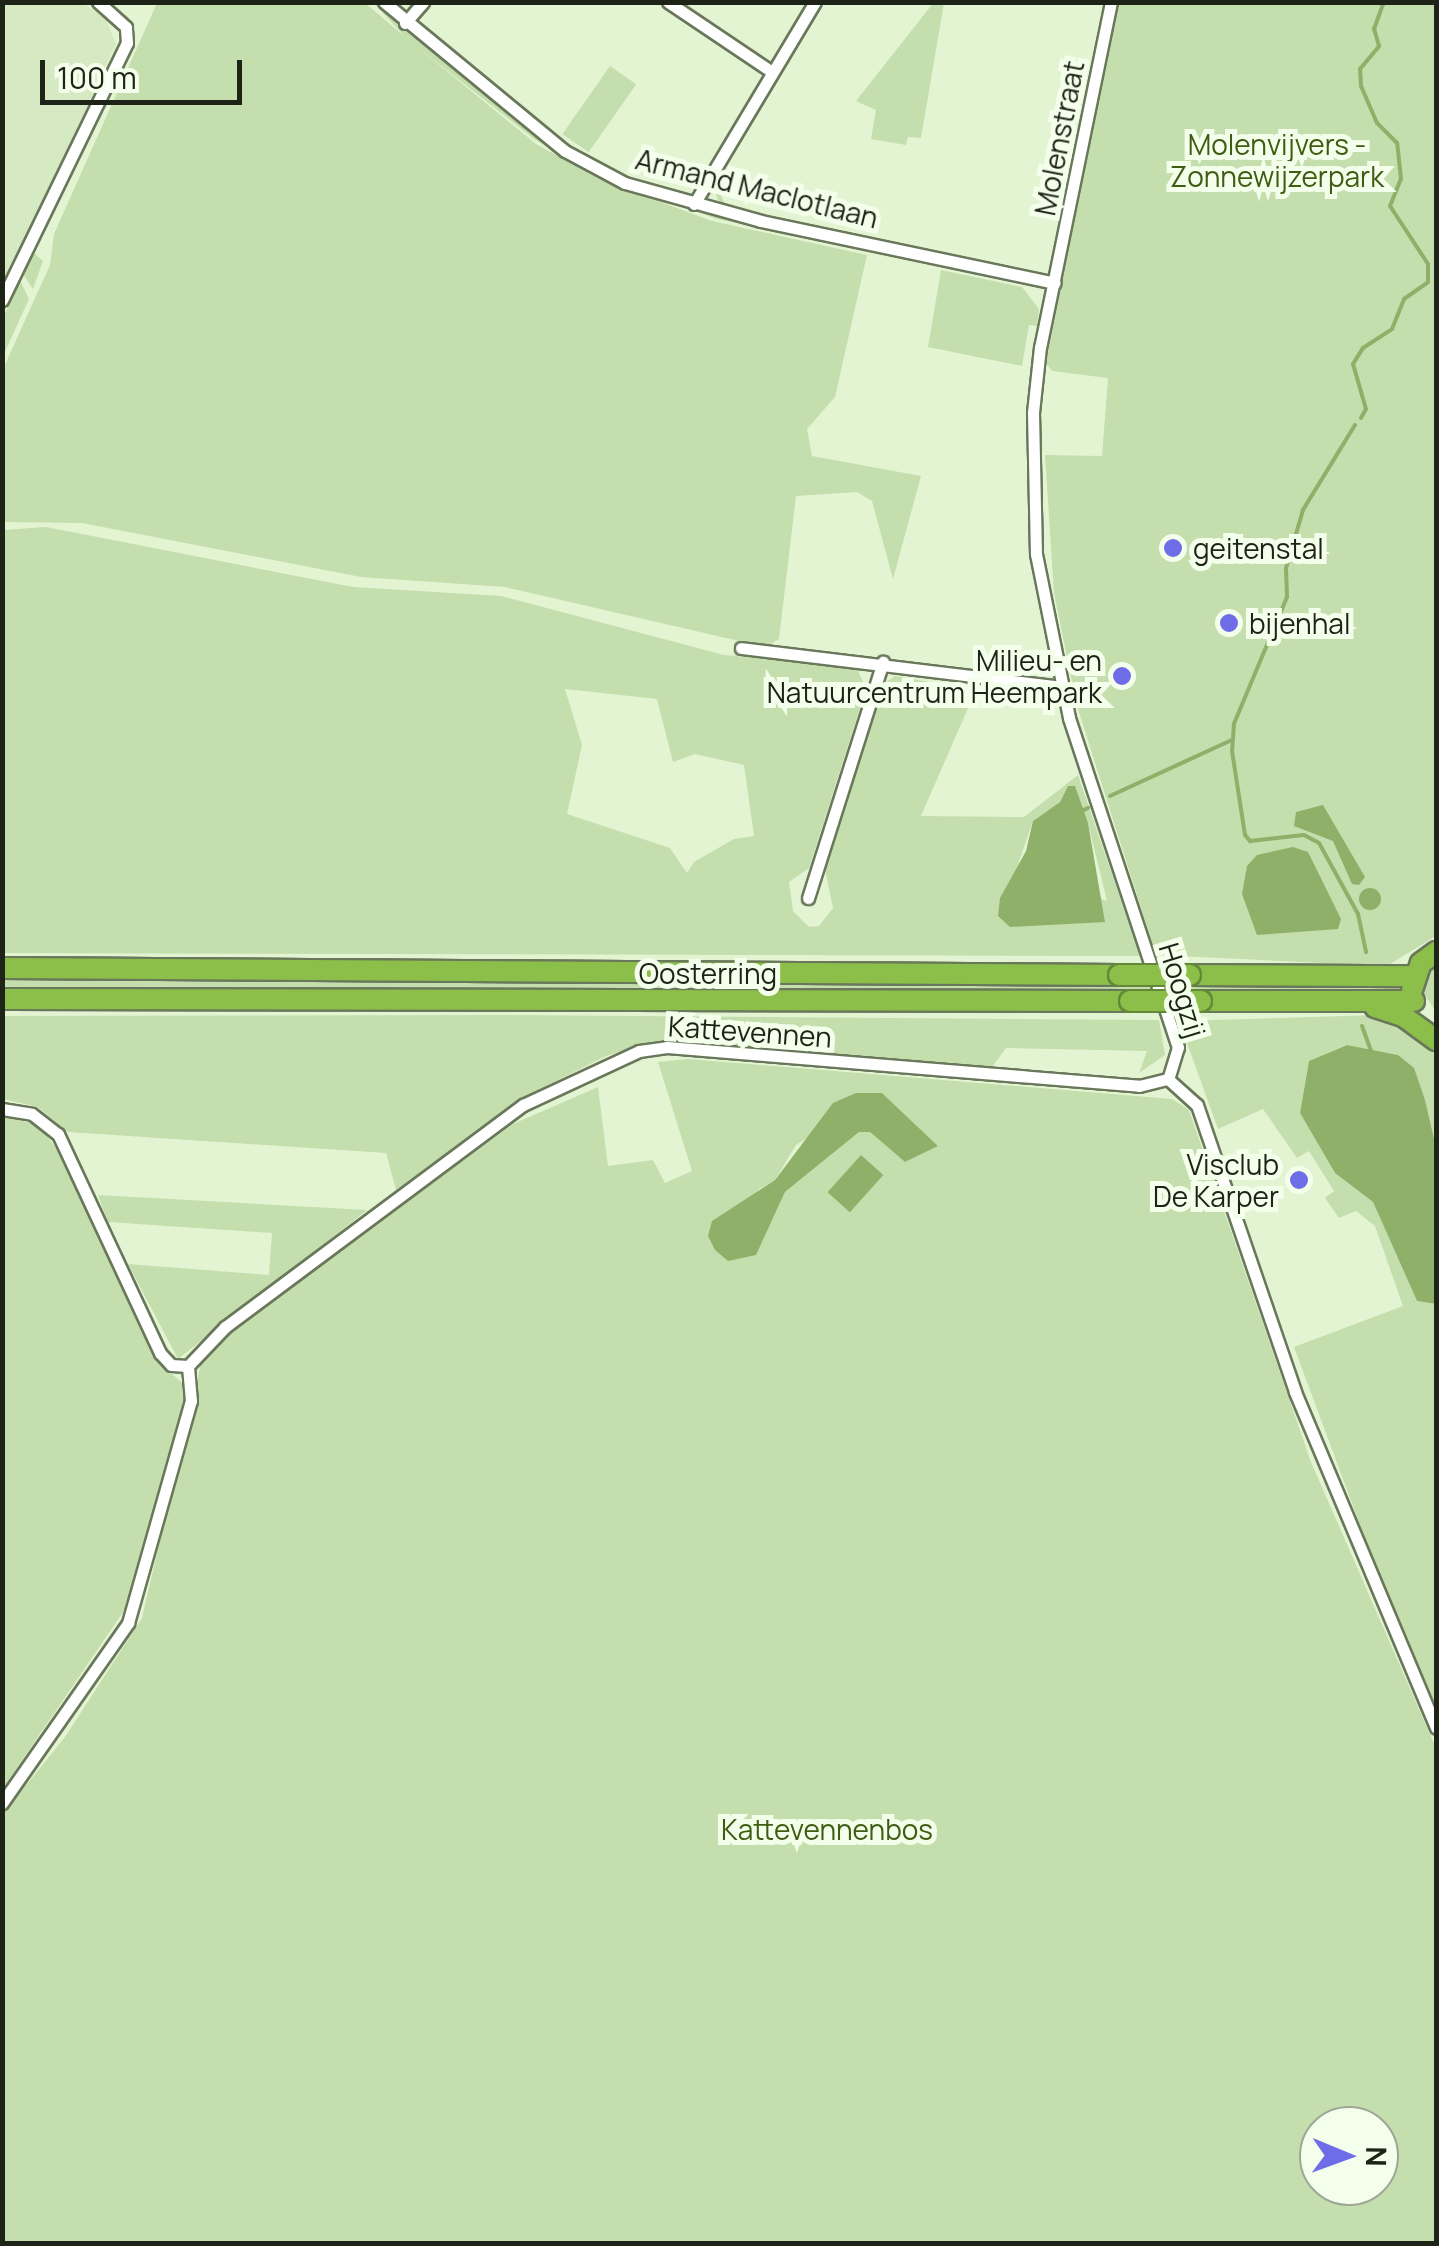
<!DOCTYPE html>
<style>
body{margin:0}
#map{position:relative;width:1439px;height:2246px;overflow:hidden;background:#e3f4d3;font-family:Manrope,sans-serif}
div>[style]{position:absolute}
.built>*{inset:0;background:#d5eac2}
.green>*{inset:0;background:#c5dead;transform-origin:0 0}
.water>*{inset:0;background:#8eb069;transform-origin:0 0}
.round{border-radius:50%}
.stream>*{height:4px;margin:-2px;padding:0 2px;transform-origin:2px;border-radius:2px;background:#8eb069}
.roads{filter:drop-shadow(2px 0 #69775a) drop-shadow(-2px 0 #69775a) drop-shadow(0 2px #69775a) drop-shadow(0 -2px #69775a)}
.street>*{height:11px;margin:-5.5px;padding:0 5.5px;transform-origin:5.5px;border-radius:5.5px;background:#fff}
.highway>*{height:20px;margin:-10px;padding:0 10px;transform-origin:10px;border-radius:10px;background:#8bbf4a}
.bridges{filter:drop-shadow(2px 0 #648838) drop-shadow(-2px 0 #648838) drop-shadow(0 2px #648838) drop-shadow(0 -2px #648838)}
.highway-bridge>*{height:20px;margin:-10px;padding:0 10px;transform-origin:10px;border-radius:10px;background:#8bbf4a}
.dots>*{width:28px;height:28px;translate:-50% -50%;box-sizing:border-box;border:5px solid #f4ffeb;border-radius:50%}
span{translate:-50% -50%;white-space:nowrap;text-align:center;line-height:1.15;-webkit-text-stroke:10px #f4ffeb;paint-order:stroke}
.street-label{font-size:28px;color:#1d2317}
.park-label{font-size:28px;color:#3e5d12}
.poi-label{font-size:28px;color:#1d2317}
.left{translate:0 -50%;text-align:left}
.right{translate:-100% -50%;text-align:right}
.frame{position:absolute;inset:0;border:5px solid #1d2317;pointer-events:none}
.north{position:absolute;left:1299px;top:2106px;width:100px;height:100px;box-sizing:border-box;background:#f4ffeb;border:2px solid #9ea796;border-radius:50%;rotate:91deg;font-size:28px;font-weight:700;line-height:40px;text-align:center;color:#1d2317}
.north::after{content:'';display:block;margin:auto;width:35px;height:45px;background:#6e6de7;clip-path:polygon(50% 0,100% 100%,50% 72%,0 100%)}
.scale{position:absolute;left:40px;top:60px;width:202px;height:45px;box-sizing:border-box;border:5px solid #1d2317;border-top:0;padding-left:12px;font-size:30px;line-height:35px;white-space:nowrap;color:#1d2317;-webkit-text-stroke:8px #f4ffeb;paint-order:stroke}
</style>
<div id="map">
<div class="built">
<i style="clip-path:polygon(3px 3px,82px 3px,105px 17px,116px 44px,3px 287px)"></i>
</div>
<div class="green">
<i style="clip-path:polygon(934px 2px,944px 3px,921px 138px,908px 137px,906px 145px,871px 139px,876px 110px,856px 101px)"></i>
<i style="clip-path:polygon(157px 3px,365px 3px,404px 36px,374px 3px,537px 138px,579px 164px,709px 215px,912px 259px,717px 219px,601px 178px,534px 139px,415px 45px,536px 144px,599px 179px,712px 221px,867px 255px,835px 397px,807px 429px,812px 456px,921px 476px,893px 579px,872px 501px,857px 492px,796px 496px,779px 639px,765px 647px,505px 587px,361px 577px,82px 523px,3px 522px,3px 369px,50px 265px,54px 234px)"></i>
<i style="clip-path:polygon(1117px 3px,1436px 3px,1436px 936px,1387px 966px,1156px 955px,1077px 706px,1054px 593px,1045px 455px,1102px 456px,1108px 378px,1052px 371px,1046px 363px)"></i>
<i style="clip-path:polygon(789px 57px,716px 181px,724px 203px,767px 217px,720px 205px,711px 182px)"></i>
<i style="left:610px;top:66px;width:32px;height:83px;rotate:35deg"></i>
<i style="clip-path:polygon(32px 251px,43px 261px,33px 289px,23px 274px)"></i>
<i style="clip-path:polygon(941px 270px,1022px 287px,1039px 309px,1037px 326px,1029px 325px,1022px 366px,928px 347px)"></i>
<i style="clip-path:polygon(20px 280px,29px 299px,3px 356px,3px 318px)"></i>
<i style="clip-path:polygon(evenodd,46px 527px,353px 587px,501px 596px,724px 655px,856px 666px,866px 689px,809px 868px,789px 882px,793px 911px,809px 927px,819px 926px,833px 908px,824px 865px,882px 685px,895px 676px,976px 690px,921px 816px,1024px 817px,1078px 775px,1140px 956px,3px 953px,3px 530px,46px 527px,565px 689px,657px 699px,673px 762px,695px 754px,744px 765px,754px 836px,734px 839px,694px 862px,687px 873px,670px 848px,567px 814px,582px 745px,565px 689px,46px 527px,1068px 786px,1088px 823px,1107px 901px,1016px 870px,1033px 821px,1060px 802px,1068px 786px)"></i>
<i style="clip-path:polygon(1436px 962px,1436px 1012px,1421px 989px)"></i>
<i style="clip-path:polygon(3px 978px,1395px 983px,1395px 992px,3px 989px)"></i>
<i style="clip-path:polygon(505px 1015px,1159px 1020px,1165px 1055px,1139px 1073px,1147px 1051px,1006px 1048px,992px 1067px,650px 1042px,606px 1056px,516px 1101px,396px 1190px,386px 1153px,68px 1132px,38px 1107px,3px 1099px,3px 1016px)"></i>
<i style="clip-path:polygon(1378px 1015px,1422px 1037px,1436px 1052px,1436px 1147px,1425px 1100px,1398px 1055px,1346px 1045px,1309px 1061px,1300px 1113px,1335px 1173px,1373px 1202px,1417px 1301px,1436px 1304px,1436px 1706px,1383px 1587px,1294px 1347px,1403px 1306px,1375px 1226px,1356px 1211px,1339px 1218px,1325px 1198px,1334px 1191px,1309px 1151px,1297px 1158px,1263px 1109px,1218px 1129px,1179px 1021px)"></i>
<i style="clip-path:polygon(evenodd,688px 1059px,1172px 1099px,1189px 1110px,1311px 1462px,1436px 1748px,1436px 2243px,3px 2243px,2px 1815px,65px 1737px,142px 1618px,201px 1363px,228px 1333px,513px 1124px,598px 1087px,608px 1166px,653px 1160px,665px 1183px,692px 1171px,658px 1062px,688px 1059px,882px 1093px,938px 1146px,905px 1162px,870px 1132px,859px 1132px,785px 1192px,771px 1223px,758px 1190px,775px 1180px,796px 1145px,882px 1093px,688px 1059px,1319px 2126px,1379px 2126px,1379px 2186px,1319px 2186px,1319px 2126px)"></i>
<i style="clip-path:polygon(2px 1116px,38px 1125px,68px 1163px,161px 1365px,185px 1385px,186px 1400px,128px 1605px,3px 1788px)"></i>
<i style="clip-path:polygon(98px 1195px,367px 1210px,178px 1359px,128px 1264px,269px 1275px,272px 1233px,108px 1222px)"></i>
</div>
<div class="water">
<i style="clip-path:polygon(1068px 786px,1075px 786px,1088px 823px,1105px 922px,1010px 927px,998px 916px,1000px 898px,1026px 851px,1033px 821px,1060px 802px)"></i>
<i style="clip-path:polygon(1323px 805px,1365px 877px,1359px 885px,1352px 884px,1333px 841px,1294px 826px,1296px 812px)"></i>
<i style="clip-path:polygon(1293px 847px,1308px 852px,1341px 919px,1338px 929px,1257px 935px,1242px 894px,1247px 866px,1257px 855px)"></i>
<i class="round" style="left:1359px;top:888px;width:22px;height:22px"></i>
<i style="clip-path:polygon(1347px 1045px,1398px 1055px,1414px 1068px,1425px 1100px,1436px 1147px,1436px 1304px,1417px 1301px,1373px 1202px,1335px 1173px,1300px 1113px,1309px 1061px)"></i>
<i style="clip-path:polygon(856px 1093px,882px 1093px,938px 1146px,905px 1162px,870px 1132px,859px 1132px,785px 1192px,756px 1255px,728px 1261px,715px 1250px,708px 1236px,712px 1221px,775px 1180px,833px 1103px)"></i>
<i style="left:861px;top:1155px;width:30px;height:50px;rotate:42deg"></i>
</div>
<div class="stream">
<i style="left:1361px;top:418px;width:10px;rotate:-61deg"></i>
<i style="left:1366px;top:409px;width:47px;rotate:-106.1deg"></i>
<i style="left:1353px;top:364px;width:19px;rotate:-58deg"></i>
<i style="left:1363px;top:348px;width:35px;rotate:-33deg"></i>
<i style="left:1392px;top:329px;width:32px;rotate:-68deg"></i>
<i style="left:1404px;top:299px;width:29px;rotate:-35deg"></i>
<i style="left:1428px;top:282px;width:18px;rotate:-90deg"></i>
<i style="left:1428px;top:264px;width:69px;rotate:-123.2deg"></i>
<i style="left:1390px;top:206px;width:29px;rotate:-68deg"></i>
<i style="left:1401px;top:179px;width:36px;rotate:-96deg"></i>
<i style="left:1397px;top:143px;width:28px;rotate:-135deg"></i>
<i style="left:1377px;top:123px;width:40px;rotate:-113.4deg"></i>
<i style="left:1361px;top:86px;width:17px;rotate:-93deg"></i>
<i style="left:1360px;top:69px;width:30px;rotate:-50deg"></i>
<i style="left:1379px;top:46px;width:18px;rotate:-106deg"></i>
<i style="left:1374px;top:29px;width:29px;rotate:-70deg"></i>
<i style="left:1355px;top:425px;width:100px;rotate:121.5deg"></i>
<i style="left:1303px;top:510px;width:60px;rotate:106.3deg"></i>
<i style="left:1286px;top:568px;width:29px;rotate:88deg"></i>
<i style="left:1287px;top:597px;width:138px;rotate:112.7deg"></i>
<i style="left:1234px;top:724px;width:27px;rotate:94deg"></i>
<i style="left:1232px;top:751px;width:85px;rotate:81.2deg"></i>
<i style="left:1245px;top:835px;width:8px;rotate:50deg"></i>
<i style="left:1250px;top:841px;width:54px;rotate:-6.3deg"></i>
<i style="left:1304px;top:835px;width:17px;rotate:28deg"></i>
<i style="left:1319px;top:843px;width:81px;rotate:61.2deg"></i>
<i style="left:1358px;top:914px;width:39px;rotate:78deg"></i>
<i style="left:1110px;top:796px;width:134px;rotate:-24.7deg"></i>
<i style="left:1082px;top:811px;width:7px;rotate:-27deg"></i>
<i style="left:1362px;top:1026px;width:27px;rotate:70deg"></i>
</div>
<div class="roads">
<div class="street">
<i style="left:384px;top:2px;width:234px;rotate:39.5deg"></i>
<i style="left:565px;top:151px;width:68px;rotate:28.1deg"></i>
<i style="left:625px;top:183px;width:141px;rotate:15.6deg"></i>
<i style="left:761px;top:221px;width:300px;rotate:11.9deg"></i>
<i style="left:668px;top:2px;width:125px;rotate:33.9deg"></i>
<i style="left:1111px;top:2px;width:352px;rotate:101.6deg"></i>
<i style="left:1040px;top:347px;width:65px;rotate:96.1deg"></i>
<i style="left:1033px;top:412px;width:142px;rotate:88.8deg"></i>
<i style="left:1036px;top:554px;width:167px;rotate:78.6deg"></i>
<i style="left:1069px;top:718px;width:347px;rotate:71.7deg"></i>
<i style="left:1178px;top:1047px;width:34px;rotate:107deg"></i>
<i style="left:405px;top:23px;width:28px;rotate:-49deg"></i>
<i style="left:694px;top:204px;width:235px;rotate:-59.1deg"></i>
<i style="left:2px;top:300px;width:286px;rotate:-64.1deg"></i>
<i style="left:127px;top:43px;width:16px;rotate:-94deg"></i>
<i style="left:126px;top:27px;width:38px;rotate:-138deg"></i>
<i style="left:741px;top:648px;width:322px;rotate:6.9deg"></i>
<i style="left:808px;top:898px;width:248px;rotate:-72.4deg"></i>
<i style="left:1168px;top:1079px;width:39px;rotate:42deg"></i>
<i style="left:1197px;top:1105px;width:303px;rotate:71.1deg"></i>
<i style="left:1295px;top:1392px;width:364px;rotate:67.2deg"></i>
<i style="left:2px;top:1109px;width:30px;rotate:9deg"></i>
<i style="left:32px;top:1114px;width:33px;rotate:38deg"></i>
<i style="left:58px;top:1134px;width:242px;rotate:65deg"></i>
<i style="left:160px;top:1353px;width:16px;rotate:47deg"></i>
<i style="left:171px;top:1365px;width:17px;rotate:3deg"></i>
<i style="left:2px;top:1803px;width:220px;rotate:-55deg"></i>
<i style="left:128px;top:1623px;width:231px;rotate:-74.2deg"></i>
<i style="left:191px;top:1401px;width:35px;rotate:-95deg"></i>
<i style="left:188px;top:1366px;width:54px;rotate:-46.5deg"></i>
<i style="left:225px;top:1327px;width:372px;rotate:-36.7deg"></i>
<i style="left:523px;top:1105px;width:128px;rotate:-25deg"></i>
<i style="left:639px;top:1051px;width:28px;rotate:-8deg"></i>
<i style="left:667px;top:1047px;width:474px;rotate:4.7deg"></i>
<i style="left:1139px;top:1086px;width:30px;rotate:-14deg"></i>
</div>
<div class="highway">
<i style="left:2px;top:968px;width:1117px;rotate:0.36deg"></i>
<i style="left:1190px;top:975px;width:224px;rotate:0.3deg"></i>
<i style="left:1412px;top:990px;width:28px;rotate:-72deg"></i>
<i style="left:1421px;top:963px;width:19px;rotate:-36deg"></i>
<i style="left:2px;top:999px;width:1128px;rotate:0.1deg"></i>
<i style="left:1201px;top:1001px;width:213px"></i>
<i style="left:1375px;top:1007px;width:29px;rotate:18deg"></i>
<i style="left:1403px;top:1016px;width:41px;rotate:36deg"></i>
</div>
</div>
<div class="bridges">
<div class="highway-bridge">
<i style="left:1119px;top:975px;width:71px"></i>
<i style="left:1130px;top:1001px;width:71px"></i>
</div>
</div>
<div class="dots">
<i style="left:1173px;top:548px;background:#6e6de7"></i>
<i style="left:1229px;top:623px;background:#6e6de7"></i>
<i style="left:1122px;top:676px;background:#6e6de7"></i>
<i style="left:1299px;top:1180px;background:#6e6de7"></i>
</div>
<div class="street-label">
<span style="left:1059px;top:138px;rotate:-79deg">Molenstraat</span>
<span style="left:757px;top:188px;rotate:14deg">Armand Maclotlaan</span>
<span style="left:708px;top:973px">Oosterring</span>
<span style="left:1183px;top:990px;rotate:73deg">Hoogzij</span>
<span style="left:750px;top:1031px;rotate:4deg">Kattevennen</span>
</div>
<div class="park-label">
<span style="left:1277px;top:160px">Molenvijvers -<br>Zonnewijzerpark</span>
<span style="left:827px;top:1829px">Kattevennenbos</span>
</div>
<div class="poi-label">
<span class="left" style="left:1193px;top:548px">geitenstal</span>
<span class="left" style="left:1249px;top:623px">bijenhal</span>
<span class="right" style="left:1102px;top:676px">Milieu- en<br>Natuurcentrum Heempark</span>
<span class="right" style="left:1279px;top:1180px">Visclub<br>De Karper</span>
</div>
<div class="frame"></div>
<div class="north">N</div>
<div class="scale">100 m</div>
</div>
